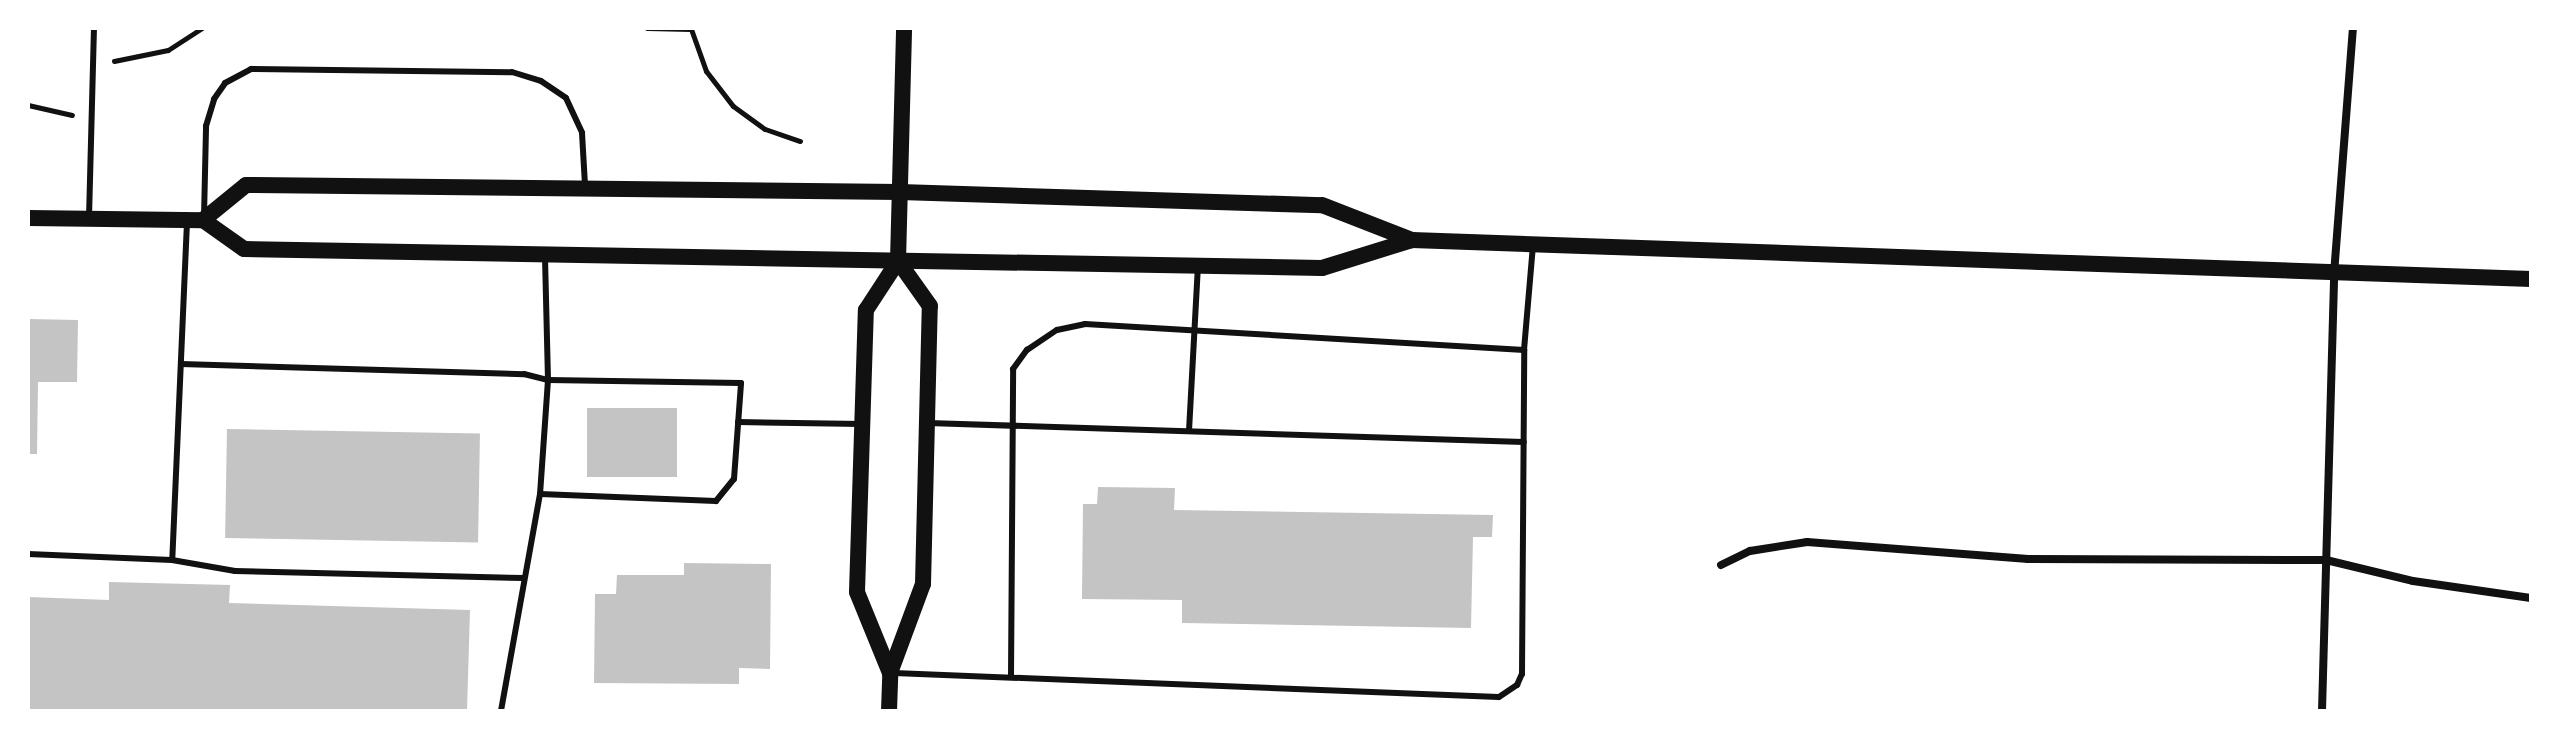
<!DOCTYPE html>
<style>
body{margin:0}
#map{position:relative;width:2559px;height:739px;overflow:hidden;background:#fff;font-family:"Exo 2",sans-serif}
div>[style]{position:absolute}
.building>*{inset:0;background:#c4c4c4;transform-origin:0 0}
.path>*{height:5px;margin:-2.5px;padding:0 2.5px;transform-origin:2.5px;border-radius:2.5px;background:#111}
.service>*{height:6px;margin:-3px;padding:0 3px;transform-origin:3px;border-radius:3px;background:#111}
.minor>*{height:8px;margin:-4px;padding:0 4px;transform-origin:4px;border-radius:4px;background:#111}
.secondary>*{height:16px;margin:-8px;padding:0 8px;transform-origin:8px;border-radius:8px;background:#111}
span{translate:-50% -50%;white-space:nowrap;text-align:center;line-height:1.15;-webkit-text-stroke:8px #fff;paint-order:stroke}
.frame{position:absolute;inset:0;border:30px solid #fff;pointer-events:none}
</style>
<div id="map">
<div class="building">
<i style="clip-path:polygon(28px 319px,78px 320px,77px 382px,38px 382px,37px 454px,28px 454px)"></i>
<i style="left:587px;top:408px;width:90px;height:69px"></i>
<i style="left:227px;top:429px;width:253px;height:109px;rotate:1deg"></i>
<i style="clip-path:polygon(1098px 487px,1175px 488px,1174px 510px,1493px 515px,1492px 537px,1473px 537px,1471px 628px,1182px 623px,1182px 600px,1082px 599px,1083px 504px,1097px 504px)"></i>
<i style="clip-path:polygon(684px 563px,771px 564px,770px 669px,739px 668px,739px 684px,594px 683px,595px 594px,616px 594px,617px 575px,684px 575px)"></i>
<i style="clip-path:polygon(109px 582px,230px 585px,229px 603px,470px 610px,467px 711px,28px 711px,28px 597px,109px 600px)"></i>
</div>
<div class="path">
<i style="left:647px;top:28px;width:44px;rotate:1.3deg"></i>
<i style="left:691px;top:29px;width:45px;rotate:70.3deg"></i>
<i style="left:706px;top:71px;width:44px;rotate:52.4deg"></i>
<i style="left:733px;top:106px;width:39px;rotate:36deg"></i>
<i style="left:765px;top:129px;width:37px;rotate:19deg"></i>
<i style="left:114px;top:61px;width:55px;rotate:-11.5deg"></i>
<i style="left:168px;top:50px;width:40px;rotate:-32.9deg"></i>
<i style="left:28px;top:105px;width:45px;rotate:12.8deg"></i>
</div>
<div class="service">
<i style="left:204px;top:217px;width:91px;rotate:-88.7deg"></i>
<i style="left:206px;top:126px;width:28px;rotate:-73deg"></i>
<i style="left:214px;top:99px;width:19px;rotate:-55deg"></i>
<i style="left:225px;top:83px;width:30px;rotate:-28deg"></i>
<i style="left:251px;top:69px;width:261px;rotate:0.7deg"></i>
<i style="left:512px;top:72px;width:30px;rotate:17deg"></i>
<i style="left:541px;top:81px;width:30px;rotate:34deg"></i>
<i style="left:566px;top:98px;width:38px;rotate:65deg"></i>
<i style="left:582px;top:133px;width:52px;rotate:86.7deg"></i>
<i style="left:89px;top:218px;width:190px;rotate:-88.5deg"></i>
<i style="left:187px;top:222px;width:338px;rotate:92.5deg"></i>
<i style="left:172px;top:560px;width:64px;rotate:9.9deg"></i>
<i style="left:235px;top:571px;width:289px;rotate:1.4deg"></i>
<i style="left:181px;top:364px;width:343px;rotate:1.7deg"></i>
<i style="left:524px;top:374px;width:25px;rotate:14deg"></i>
<i style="left:548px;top:380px;width:114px;rotate:94deg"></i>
<i style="left:540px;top:494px;width:220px;rotate:100.2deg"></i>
<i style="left:738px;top:422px;width:124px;rotate:0.9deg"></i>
<i style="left:928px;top:423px;width:596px;rotate:1.83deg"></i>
<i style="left:1189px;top:431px;width:165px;rotate:-86.9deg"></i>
<i style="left:540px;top:494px;width:176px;rotate:2.3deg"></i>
<i style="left:716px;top:501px;width:28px;rotate:-51deg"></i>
<i style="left:734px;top:479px;width:96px;rotate:-85.8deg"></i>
<i style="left:741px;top:383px;width:193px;rotate:-179.1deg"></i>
<i style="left:548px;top:380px;width:123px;rotate:-91.4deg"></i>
<i style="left:28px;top:554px;width:144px;rotate:2.4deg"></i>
<i style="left:894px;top:673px;width:605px;rotate:2.27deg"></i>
<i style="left:1499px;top:697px;width:22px;rotate:-34deg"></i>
<i style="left:1517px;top:685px;width:12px;rotate:-66deg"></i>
<i style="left:1522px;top:674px;width:324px;rotate:-89.6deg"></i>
<i style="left:1524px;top:350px;width:105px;rotate:-85.1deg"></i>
<i style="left:1011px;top:677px;width:308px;rotate:-89.6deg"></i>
<i style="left:1013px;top:369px;width:24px;rotate:-54deg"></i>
<i style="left:1027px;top:350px;width:36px;rotate:-34deg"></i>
<i style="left:1057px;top:330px;width:29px;rotate:-12deg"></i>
<i style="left:1085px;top:324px;width:440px;rotate:3.4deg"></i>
</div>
<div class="minor">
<i style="left:1721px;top:565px;width:32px;rotate:-26deg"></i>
<i style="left:1750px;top:551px;width:58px;rotate:-9deg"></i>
<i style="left:1807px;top:542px;width:222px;rotate:4.4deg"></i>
<i style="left:2028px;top:559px;width:298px;rotate:0.2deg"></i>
<i style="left:2326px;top:560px;width:89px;rotate:13.6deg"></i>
<i style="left:2413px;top:581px;width:119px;rotate:8.2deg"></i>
<i style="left:2322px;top:711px;width:437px;rotate:-88.4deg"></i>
<i style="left:2334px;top:274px;width:247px;rotate:-85.6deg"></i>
</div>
<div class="secondary">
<i style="left:28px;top:218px;width:175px;rotate:0.7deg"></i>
<i style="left:203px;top:220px;width:50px;rotate:35.3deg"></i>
<i style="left:244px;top:249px;width:1078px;rotate:1.01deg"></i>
<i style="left:1322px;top:268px;width:94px;rotate:-17.3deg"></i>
<i style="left:1412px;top:240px;width:1120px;rotate:2deg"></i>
<i style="left:203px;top:220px;width:55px;rotate:-39.1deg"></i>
<i style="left:246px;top:185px;width:654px;rotate:0.61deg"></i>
<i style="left:900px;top:192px;width:422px;rotate:1.8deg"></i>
<i style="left:1322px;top:205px;width:97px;rotate:21.3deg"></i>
<i style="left:890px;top:673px;width:87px;rotate:-112.2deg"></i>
<i style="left:857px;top:592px;width:282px;rotate:-88.2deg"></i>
<i style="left:866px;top:310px;width:59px;rotate:-56.9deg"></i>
<i style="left:898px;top:261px;width:233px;rotate:-88.5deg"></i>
<i style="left:889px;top:711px;width:38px;rotate:-88deg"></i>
<i style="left:890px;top:673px;width:95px;rotate:-69.7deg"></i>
<i style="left:923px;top:584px;width:278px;rotate:-88.6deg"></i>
<i style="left:930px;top:306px;width:55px;rotate:-125.4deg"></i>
</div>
<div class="frame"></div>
</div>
